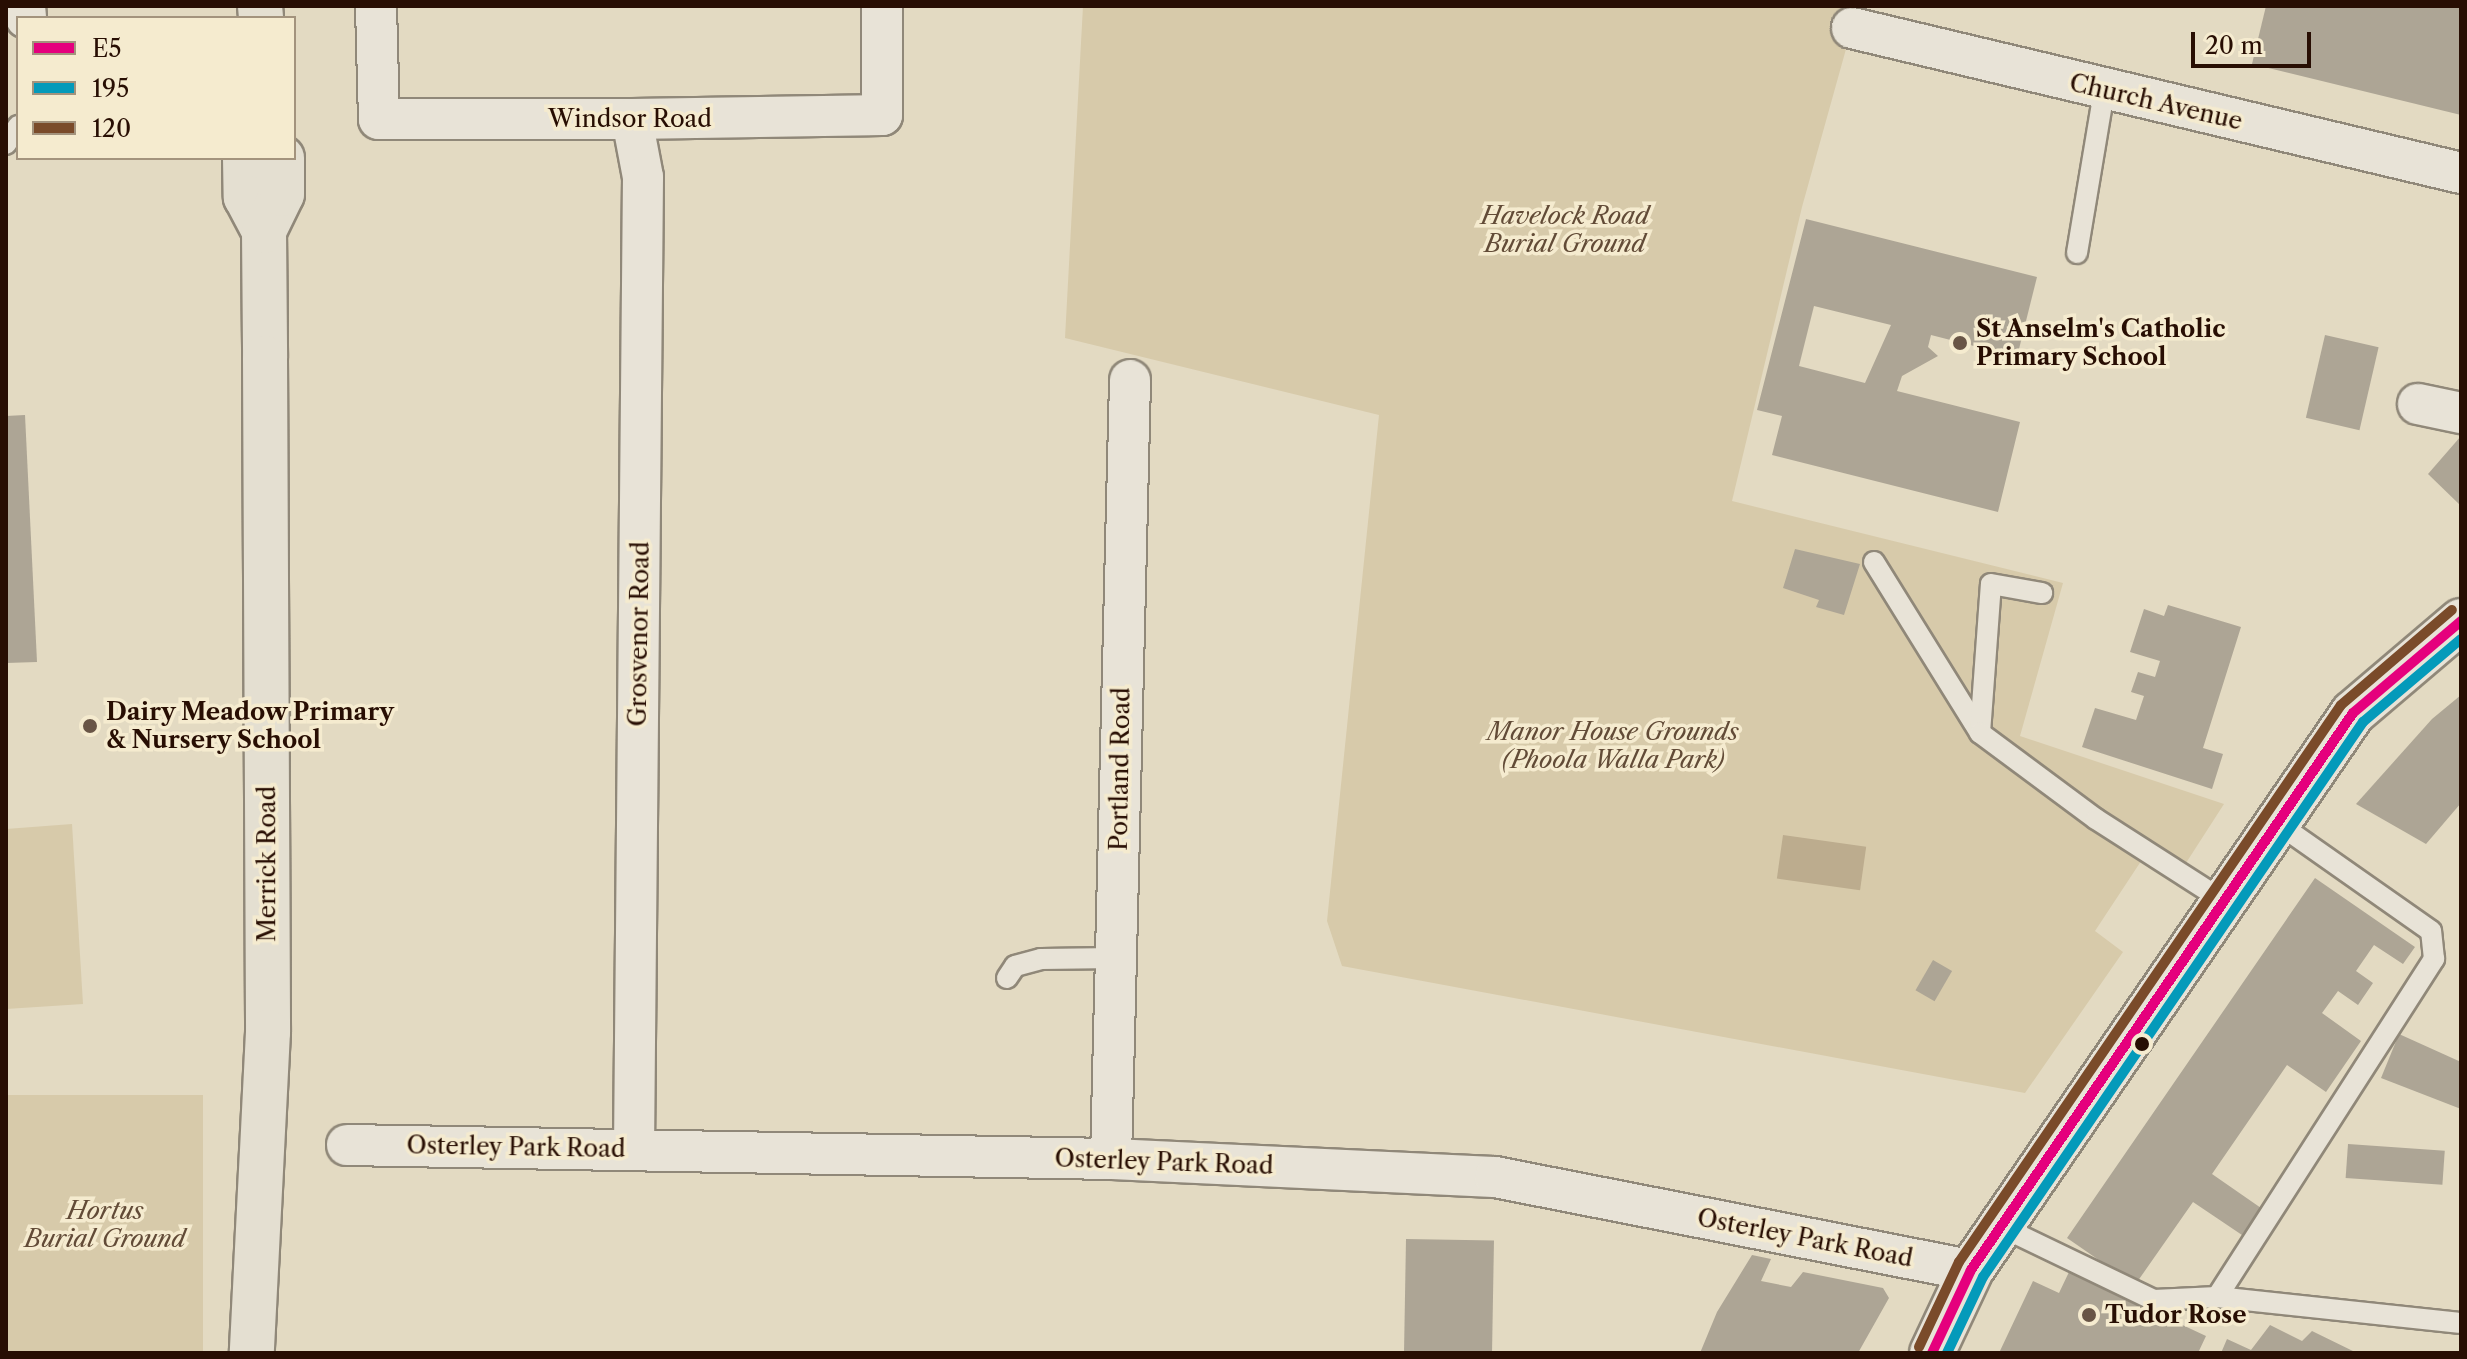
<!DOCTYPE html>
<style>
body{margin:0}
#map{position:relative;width:2467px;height:1359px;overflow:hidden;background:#e3dac2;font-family:"Libre Caslon Text",serif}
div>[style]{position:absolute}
.green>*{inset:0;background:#d7caaa;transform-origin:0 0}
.water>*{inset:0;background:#bcac8e;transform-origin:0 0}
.building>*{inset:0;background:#ada595;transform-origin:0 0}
.roads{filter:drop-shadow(2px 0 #908879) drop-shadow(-2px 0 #908879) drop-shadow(0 2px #908879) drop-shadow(0 -2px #908879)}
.lane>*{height:20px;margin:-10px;padding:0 10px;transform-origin:10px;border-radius:10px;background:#e8e3d7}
.street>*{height:40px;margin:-20px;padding:0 20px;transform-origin:20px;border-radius:20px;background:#e8e3d7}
.secondary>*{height:44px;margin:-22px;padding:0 22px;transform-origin:22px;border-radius:22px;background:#e8e3d7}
.primary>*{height:44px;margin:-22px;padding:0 22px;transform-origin:22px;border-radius:22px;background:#e4dfd1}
.bus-1>*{height:10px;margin:-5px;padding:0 5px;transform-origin:5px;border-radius:5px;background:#e5007d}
.bus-2>*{height:10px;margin:-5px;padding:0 5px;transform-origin:5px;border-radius:5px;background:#049aba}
.bus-3>*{height:10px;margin:-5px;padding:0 5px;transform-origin:5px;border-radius:5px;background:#7a4b2a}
.dots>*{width:22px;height:22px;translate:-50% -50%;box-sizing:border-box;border:4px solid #f5ebcf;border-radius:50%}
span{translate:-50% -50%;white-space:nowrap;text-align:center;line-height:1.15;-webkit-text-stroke:7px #f5ebcf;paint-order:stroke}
.street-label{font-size:24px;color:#280e03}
.park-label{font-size:24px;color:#624b37;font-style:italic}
.poi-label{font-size:24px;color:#280e03;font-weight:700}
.left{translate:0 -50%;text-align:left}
.frame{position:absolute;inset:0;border:8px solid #280e03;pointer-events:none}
.legend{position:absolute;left:16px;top:16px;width:280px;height:144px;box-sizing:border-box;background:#f5ebcf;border:2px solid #a3937d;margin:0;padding:10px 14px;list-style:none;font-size:24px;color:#280e03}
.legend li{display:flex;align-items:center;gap:16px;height:40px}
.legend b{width:40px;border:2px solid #a3937d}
.scale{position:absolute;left:2191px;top:32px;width:120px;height:36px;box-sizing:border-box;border:4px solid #280e03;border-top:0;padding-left:10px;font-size:24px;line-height:28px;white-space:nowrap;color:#280e03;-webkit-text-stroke:6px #f5ebcf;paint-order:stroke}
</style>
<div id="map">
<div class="green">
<i style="clip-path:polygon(1083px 6px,1858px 6px,1802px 207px,1732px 501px,2063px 583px,2020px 736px,2224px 804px,2186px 863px,2153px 843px,2095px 931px,2123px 952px,2025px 1093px,1342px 966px,1327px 921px,1379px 415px,1065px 338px)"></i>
<i style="clip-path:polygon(72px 824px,83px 1004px,6px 1009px,6px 829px)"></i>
<i style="left:6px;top:1095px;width:197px;height:258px"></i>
</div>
<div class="water">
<i style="left:1783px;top:835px;width:84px;height:44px;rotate:8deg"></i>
</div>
<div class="building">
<i style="clip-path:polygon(2266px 6px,2461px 6px,2461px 115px,2252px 64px)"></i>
<i style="clip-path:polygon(evenodd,1806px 219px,2037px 277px,2017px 357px,1931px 335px,1928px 347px,1938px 356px,1902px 376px,1897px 391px,2020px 422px,1998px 512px,1772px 455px,1782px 416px,1757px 410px,1806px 219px,1814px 306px,1891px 325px,1865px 383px,1799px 366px,1814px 306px)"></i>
<i style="left:2325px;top:335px;width:55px;height:85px;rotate:13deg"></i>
<i style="clip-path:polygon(25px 415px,37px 662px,6px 663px,6px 416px)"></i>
<i style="clip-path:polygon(2461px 436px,2461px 506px,2428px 474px)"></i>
<i style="clip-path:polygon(1795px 549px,1860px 564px,1844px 615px,1816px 607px,1819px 600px,1783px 588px)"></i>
<i style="clip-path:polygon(2168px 605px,2241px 627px,2203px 748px,2223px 754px,2212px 789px,2082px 747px,2095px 708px,2136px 720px,2144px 696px,2131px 692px,2138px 672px,2155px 677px,2160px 661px,2130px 652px,2144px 609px,2164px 616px)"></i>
<i style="clip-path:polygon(2461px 695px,2461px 803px,2426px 844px,2356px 804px,2432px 719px)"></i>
<i style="clip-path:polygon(2315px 878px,2415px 947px,2403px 964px,2374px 945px,2356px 971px,2373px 983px,2358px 1005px,2338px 991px,2322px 1013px,2361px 1041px,2326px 1092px,2287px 1065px,2212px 1174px,2261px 1208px,2242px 1235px,2193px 1202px,2135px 1285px,2067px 1238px)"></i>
<i style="left:1933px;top:960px;width:22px;height:35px;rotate:30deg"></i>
<i style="clip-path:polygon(2399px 1034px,2461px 1062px,2461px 1109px,2381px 1078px)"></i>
<i style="left:2348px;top:1144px;width:97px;height:34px;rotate:4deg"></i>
<i style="left:1406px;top:1239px;width:88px;height:114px;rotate:1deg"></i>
<i style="clip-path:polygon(1752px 1255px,1771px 1259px,1761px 1281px,1791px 1287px,1803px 1272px,1883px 1288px,1889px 1298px,1858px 1353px,1700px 1353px,1717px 1312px)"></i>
<i style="clip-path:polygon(2069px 1272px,2206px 1336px,2198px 1353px,1999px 1353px,2033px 1281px,2059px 1293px)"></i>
<i style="clip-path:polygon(2270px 1325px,2302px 1341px,2312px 1331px,2357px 1353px,2221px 1353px,2227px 1339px,2251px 1350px)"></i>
</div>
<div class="roads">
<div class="lane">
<i style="left:6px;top:144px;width:22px;rotate:-56deg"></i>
<i style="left:2077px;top:253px;width:164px;rotate:-80.5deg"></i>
<i style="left:1874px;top:562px;width:201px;rotate:58.2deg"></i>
<i style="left:1980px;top:733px;width:149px;rotate:-85.8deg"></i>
<i style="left:1991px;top:584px;width:52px;rotate:10deg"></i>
<i style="left:1980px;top:733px;width:144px;rotate:36.6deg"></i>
<i style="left:2096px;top:819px;width:150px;rotate:32.7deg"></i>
<i style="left:1007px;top:978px;width:14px;rotate:-56deg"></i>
<i style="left:1015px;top:966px;width:27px;rotate:-15deg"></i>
<i style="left:1041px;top:959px;width:75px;rotate:-0.8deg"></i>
<i style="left:2002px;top:1227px;width:169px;rotate:25.7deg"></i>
<i style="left:2154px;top:1300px;width:63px;rotate:-2.7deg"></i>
<i style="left:2217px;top:1297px;width:243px;rotate:6.1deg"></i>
<i style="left:2217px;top:1297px;width:402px;rotate:-57.3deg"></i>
<i style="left:2434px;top:959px;width:28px;rotate:-96deg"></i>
<i style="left:2431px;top:931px;width:189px;rotate:-144.9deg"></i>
</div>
<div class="street">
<i style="left:25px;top:6px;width:12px;rotate:85deg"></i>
<i style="left:376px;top:6px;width:113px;rotate:88.5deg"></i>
<i style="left:379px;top:119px;width:253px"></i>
<i style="left:632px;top:119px;width:250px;rotate:-0.9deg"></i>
<i style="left:882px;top:115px;width:109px;rotate:-90deg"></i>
<i style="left:1852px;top:28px;width:626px;rotate:13.39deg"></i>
<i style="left:632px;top:119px;width:59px;rotate:79.3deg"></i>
<i style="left:643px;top:177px;width:972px;rotate:90.53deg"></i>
<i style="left:2418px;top:404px;width:44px;rotate:11.8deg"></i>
<i style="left:347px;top:1145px;width:764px;rotate:1.05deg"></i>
<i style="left:1111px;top:1159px;width:384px;rotate:2.7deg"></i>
<i style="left:1495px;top:1177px;width:485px;rotate:11.1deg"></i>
<i style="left:1111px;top:1159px;width:779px;rotate:-88.6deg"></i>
</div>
<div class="secondary">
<i style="left:1932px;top:1353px;width:92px;rotate:-64.8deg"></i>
<i style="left:1971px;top:1270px;width:675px;rotate:-55.56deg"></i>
<i style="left:2353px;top:713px;width:142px;rotate:-40.4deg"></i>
</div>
<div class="primary">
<i style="left:260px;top:6px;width:12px;rotate:85deg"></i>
<i style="left:245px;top:158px;width:39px;rotate:89deg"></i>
<i style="left:246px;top:197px;width:38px;rotate:62deg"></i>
<i style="left:264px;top:231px;width:127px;rotate:89.5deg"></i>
<i style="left:265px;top:358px;width:674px;rotate:89.74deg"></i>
<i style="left:268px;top:1032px;width:321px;rotate:92.9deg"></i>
<i style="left:264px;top:231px;width:41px;rotate:-64.1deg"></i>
<i style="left:282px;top:194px;width:36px;rotate:-90deg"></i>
</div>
</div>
<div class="bus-1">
<i style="left:1932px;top:1353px;width:92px;rotate:-64.8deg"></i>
<i style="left:1971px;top:1270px;width:675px;rotate:-55.56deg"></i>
<i style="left:2353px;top:713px;width:142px;rotate:-40.4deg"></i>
</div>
<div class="bus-2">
<i style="left:1947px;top:1353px;width:84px;rotate:-64.7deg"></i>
<i style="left:1983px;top:1277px;width:673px;rotate:-55.6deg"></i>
<i style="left:2363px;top:722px;width:128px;rotate:-40.3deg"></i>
</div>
<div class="bus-3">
<i style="left:1919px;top:1347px;width:94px;rotate:-64.8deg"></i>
<i style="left:1959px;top:1262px;width:675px;rotate:-55.56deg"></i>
<i style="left:2341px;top:705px;width:146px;rotate:-40.6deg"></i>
</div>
<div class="dots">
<i style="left:1960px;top:343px;background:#695546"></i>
<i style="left:90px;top:726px;background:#695546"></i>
<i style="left:2142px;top:1044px;background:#280e03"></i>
<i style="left:2089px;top:1315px;background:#695546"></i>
</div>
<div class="street-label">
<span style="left:2156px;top:102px;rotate:13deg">Church Avenue</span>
<span style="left:630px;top:119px">Windsor Road</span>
<span style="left:639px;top:634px;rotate:-89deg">Grosvenor Road</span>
<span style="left:1120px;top:769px;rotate:-89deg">Portland Road</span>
<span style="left:267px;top:864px;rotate:-90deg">Merrick Road</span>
<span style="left:516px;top:1147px;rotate:1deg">Osterley Park Road</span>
<span style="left:1164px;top:1162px;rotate:2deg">Osterley Park Road</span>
<span style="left:1805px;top:1238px;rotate:11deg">Osterley Park Road</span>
</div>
<div class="park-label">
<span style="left:1565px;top:230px">Havelock Road<br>Burial Ground</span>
<span style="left:1613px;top:746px">Manor House Grounds<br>(Phoola Walla Park)</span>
<span style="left:105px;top:1225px">Hortus<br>Burial Ground</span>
</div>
<div class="poi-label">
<span class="left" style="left:1976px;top:343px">St Anselm's Catholic<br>Primary School</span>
<span class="left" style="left:106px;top:726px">Dairy Meadow Primary<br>&amp; Nursery School</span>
<span class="left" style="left:2105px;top:1315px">Tudor Rose</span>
</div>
<div class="frame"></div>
<ul class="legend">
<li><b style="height:10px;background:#e5007d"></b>E5</li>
<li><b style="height:10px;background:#049aba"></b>195</li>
<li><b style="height:10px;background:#7a4b2a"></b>120</li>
</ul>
<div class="scale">20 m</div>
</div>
